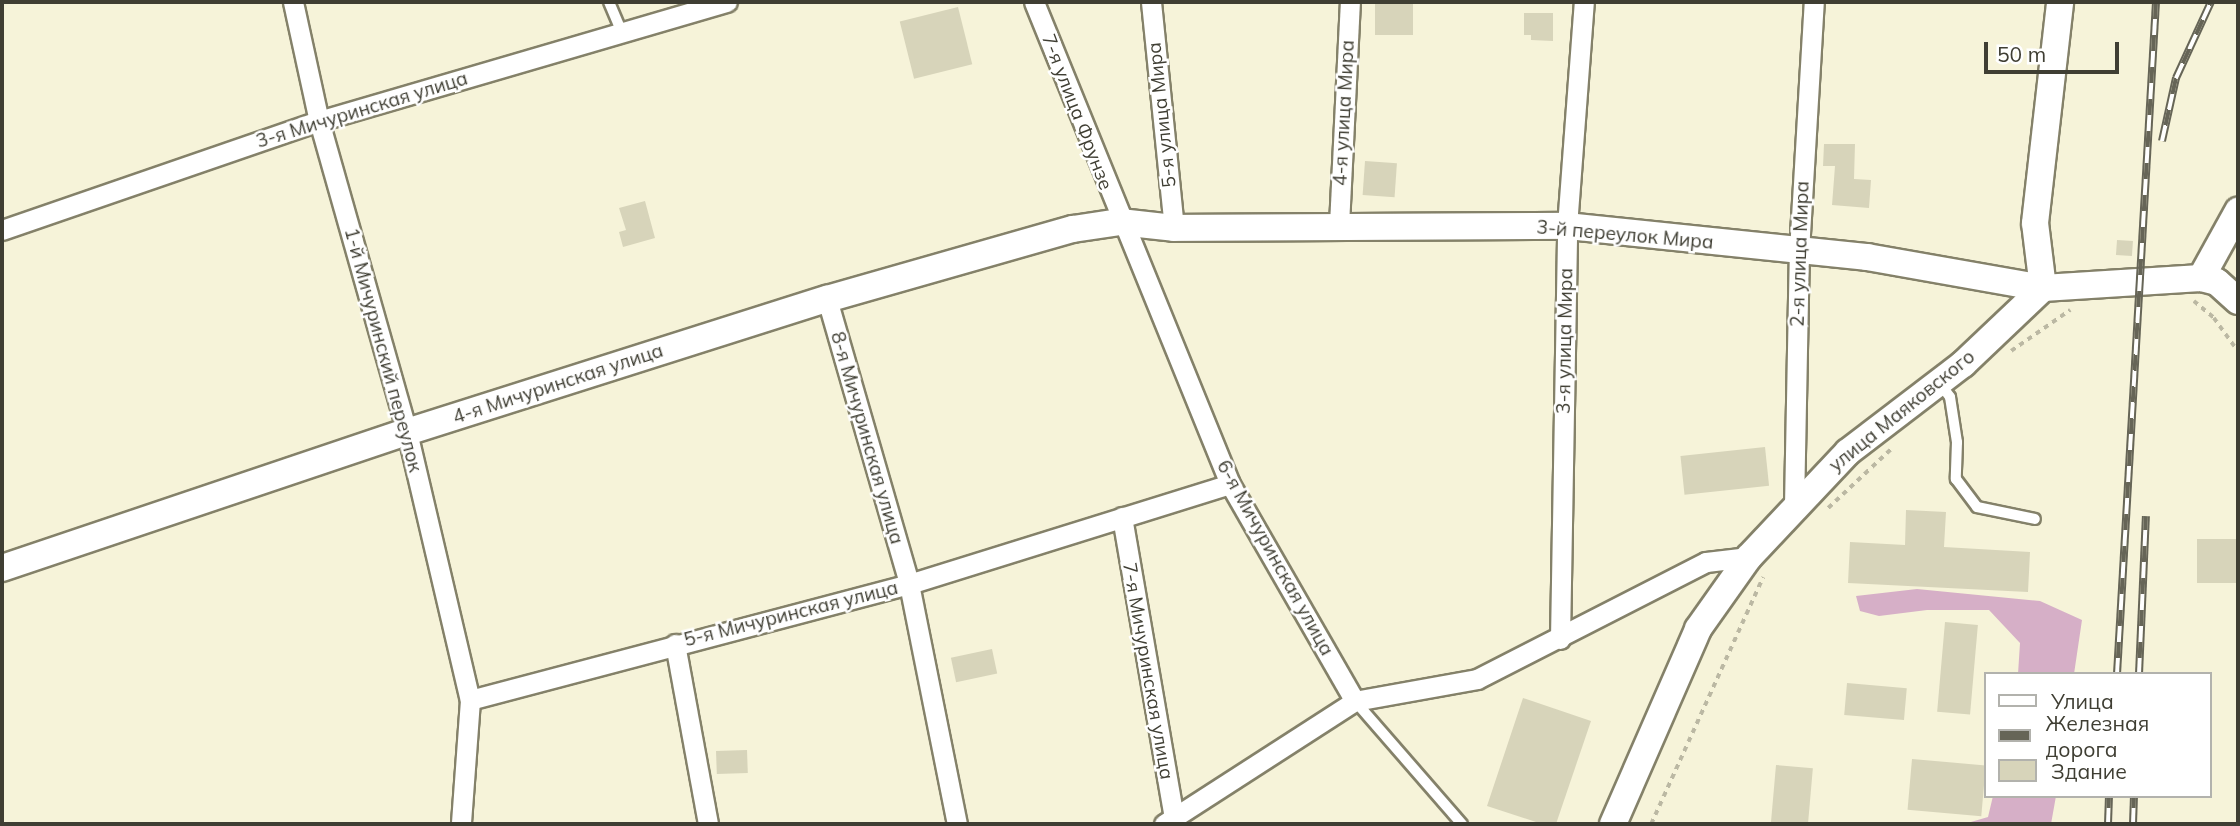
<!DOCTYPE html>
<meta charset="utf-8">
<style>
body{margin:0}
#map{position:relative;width:2240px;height:826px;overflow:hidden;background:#f6f3d9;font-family:Mulish,sans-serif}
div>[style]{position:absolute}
.forest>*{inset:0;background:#d6afc7}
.building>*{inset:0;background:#d7d4ba;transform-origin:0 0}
.path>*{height:3.5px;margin-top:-1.75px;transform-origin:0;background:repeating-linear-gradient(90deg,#bbb8a3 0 5px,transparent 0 10px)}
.roads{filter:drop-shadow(2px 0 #848169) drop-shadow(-2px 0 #848169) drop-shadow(0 2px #848169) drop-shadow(0 -2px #848169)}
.lane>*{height:10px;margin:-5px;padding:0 5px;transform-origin:5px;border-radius:5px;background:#fff}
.street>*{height:19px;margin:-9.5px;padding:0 9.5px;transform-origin:9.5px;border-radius:9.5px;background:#fff}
.secondary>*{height:26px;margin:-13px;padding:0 13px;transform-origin:13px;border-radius:13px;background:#fff}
.rail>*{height:8px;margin-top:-4px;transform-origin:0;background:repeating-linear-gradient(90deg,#fff 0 16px,#666557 0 32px);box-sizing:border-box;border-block:2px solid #666557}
span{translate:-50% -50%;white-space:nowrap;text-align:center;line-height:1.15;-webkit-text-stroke:5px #fff;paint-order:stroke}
.street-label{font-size:19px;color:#3f3e33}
.frame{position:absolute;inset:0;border:4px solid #3f3e33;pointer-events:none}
.legend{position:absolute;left:1984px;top:672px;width:228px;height:126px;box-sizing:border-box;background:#fff;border:2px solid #b2b2ad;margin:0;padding:9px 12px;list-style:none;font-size:21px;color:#3f3e33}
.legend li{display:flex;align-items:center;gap:14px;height:35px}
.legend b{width:35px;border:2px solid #b2b2ad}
.scale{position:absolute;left:1984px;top:42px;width:135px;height:32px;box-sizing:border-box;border:4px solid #3f3e33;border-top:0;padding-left:9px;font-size:21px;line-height:24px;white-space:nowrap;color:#3f3e33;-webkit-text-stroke:5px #fff;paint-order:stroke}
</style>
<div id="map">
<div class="forest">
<i style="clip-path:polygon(1917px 589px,2040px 601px,2082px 620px,2074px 674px,2018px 674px,2020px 643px,1989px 610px,1927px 610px,1879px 616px,1860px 611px,1856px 596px)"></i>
<i style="clip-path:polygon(1993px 796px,2056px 796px,2051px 824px,1964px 824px,1988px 817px)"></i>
</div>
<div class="building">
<i style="left:1375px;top:2px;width:38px;height:33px"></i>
<i style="left:958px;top:7px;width:59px;height:60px;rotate:76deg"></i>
<i style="clip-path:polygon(1524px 13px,1553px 13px,1553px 41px,1531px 40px,1531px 35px,1524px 35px)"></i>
<i style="clip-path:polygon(1824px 144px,1855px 144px,1854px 179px,1871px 180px,1869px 208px,1832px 205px,1835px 166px,1823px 166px)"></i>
<i style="left:1365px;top:161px;width:32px;height:34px;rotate:4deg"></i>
<i style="clip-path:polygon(645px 201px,655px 238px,623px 247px,619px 232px,626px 230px,619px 208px)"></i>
<i style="left:2117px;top:240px;width:16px;height:15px;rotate:4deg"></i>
<i style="left:1765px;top:447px;width:39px;height:85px;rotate:84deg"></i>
<i style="clip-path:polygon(1906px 510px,1946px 512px,1944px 547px,2030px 552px,2028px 592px,1848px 583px,1850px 542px,1905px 545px)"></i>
<i style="left:2197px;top:539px;width:41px;height:44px"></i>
<i style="left:1945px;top:622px;width:33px;height:90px;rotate:5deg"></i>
<i style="left:992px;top:649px;width:25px;height:42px;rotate:78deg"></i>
<i style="left:1847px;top:683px;width:60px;height:32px;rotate:5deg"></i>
<i style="clip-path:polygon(1523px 698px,1591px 721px,1556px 824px,1542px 824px,1487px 806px)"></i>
<i style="left:747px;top:750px;width:23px;height:31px;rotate:88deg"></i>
<i style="left:1912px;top:759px;width:74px;height:51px;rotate:5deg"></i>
<i style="left:1776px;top:765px;width:37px;height:58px;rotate:5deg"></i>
</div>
<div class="path">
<i style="left:2194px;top:301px;width:26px;rotate:40deg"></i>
<i style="left:2214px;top:318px;width:41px;rotate:54deg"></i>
<i style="left:2011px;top:351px;width:72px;rotate:-34.8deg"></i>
<i style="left:1828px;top:508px;width:86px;rotate:-43.1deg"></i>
<i style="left:1651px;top:824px;width:271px;rotate:-65.6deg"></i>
</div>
<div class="roads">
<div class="lane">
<i style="left:609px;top:2px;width:33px;rotate:67deg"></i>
<i style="left:1941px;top:385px;width:15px;rotate:53deg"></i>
<i style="left:1950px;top:397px;width:46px;rotate:81.2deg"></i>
<i style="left:1957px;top:442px;width:37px;rotate:92deg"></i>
<i style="left:1956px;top:479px;width:35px;rotate:53deg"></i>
<i style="left:1977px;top:507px;width:59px;rotate:11.7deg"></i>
<i style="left:1355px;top:701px;width:163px;rotate:49deg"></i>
</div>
<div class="street">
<i style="left:293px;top:2px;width:122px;rotate:77.7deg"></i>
<i style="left:319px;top:121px;width:323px;rotate:74.2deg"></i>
<i style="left:407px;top:432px;width:275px;rotate:76.8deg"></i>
<i style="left:470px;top:700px;width:124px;rotate:94.2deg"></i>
<i style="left:1034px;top:2px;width:520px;rotate:67.87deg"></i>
<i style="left:1230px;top:484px;width:250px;rotate:60.1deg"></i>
<i style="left:1151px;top:2px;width:227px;rotate:84.2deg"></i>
<i style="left:1339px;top:225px;width:223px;rotate:-87.2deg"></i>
<i style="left:2px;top:230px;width:335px;rotate:-19deg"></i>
<i style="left:319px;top:121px;width:425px;rotate:-16.3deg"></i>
<i style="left:827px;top:299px;width:297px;rotate:73.9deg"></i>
<i style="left:909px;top:584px;width:245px;rotate:78.7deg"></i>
<i style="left:1794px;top:506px;width:255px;rotate:-88.9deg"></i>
<i style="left:1799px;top:251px;width:249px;rotate:-86.6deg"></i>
<i style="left:1122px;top:517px;width:312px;rotate:80.2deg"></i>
<i style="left:1560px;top:639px;width:413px;rotate:-89deg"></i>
<i style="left:1567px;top:226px;width:225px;rotate:-85.7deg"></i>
<i style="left:675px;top:644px;width:183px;rotate:79.6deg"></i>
<i style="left:470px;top:700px;width:454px;rotate:-14.8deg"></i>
<i style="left:909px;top:584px;width:336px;rotate:-17.3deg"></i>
<i style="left:1164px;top:824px;width:227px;rotate:-32.8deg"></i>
<i style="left:1355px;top:701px;width:124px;rotate:-10.2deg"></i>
<i style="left:1477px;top:679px;width:257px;rotate:-27.1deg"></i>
<i style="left:1706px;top:562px;width:43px;rotate:-6.6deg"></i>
</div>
<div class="secondary">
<i style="left:2201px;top:278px;width:77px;rotate:-61.1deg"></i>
<i style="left:2px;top:568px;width:427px;rotate:-18.6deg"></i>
<i style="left:407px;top:432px;width:441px;rotate:-17.6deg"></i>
<i style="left:827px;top:299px;width:256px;rotate:-15.9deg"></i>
<i style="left:1073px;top:229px;width:48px;rotate:-8.5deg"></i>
<i style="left:1120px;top:222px;width:54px;rotate:6.3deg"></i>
<i style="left:1174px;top:228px;width:393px;rotate:-0.3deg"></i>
<i style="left:1567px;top:226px;width:302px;rotate:5.9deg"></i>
<i style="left:1867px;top:257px;width:179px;rotate:10deg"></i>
<i style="left:2043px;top:288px;width:65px;rotate:-97deg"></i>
<i style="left:2035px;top:223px;width:222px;rotate:-83.5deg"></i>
<i style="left:1613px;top:824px;width:213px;rotate:-66.4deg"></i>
<i style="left:1698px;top:629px;width:88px;rotate:-54.7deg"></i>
<i style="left:1749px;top:557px;width:144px;rotate:-46.7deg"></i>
<i style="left:1848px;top:452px;width:145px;rotate:-37.4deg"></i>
<i style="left:1963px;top:364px;width:110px;rotate:-43.5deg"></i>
<i style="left:2043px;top:288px;width:158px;rotate:-3.6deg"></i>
<i style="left:2201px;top:278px;width:16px;rotate:14deg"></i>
<i style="left:2217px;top:282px;width:28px;rotate:42deg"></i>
</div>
</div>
<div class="rail">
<i style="left:2162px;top:141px;width:65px;rotate:-77.5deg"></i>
<i style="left:2176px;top:78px;width:84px;rotate:-65.3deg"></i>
<i style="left:2117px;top:674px;width:673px;rotate:-86.68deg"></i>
<i style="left:2139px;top:674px;width:158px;rotate:-87.5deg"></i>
<i style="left:2108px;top:824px;width:28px;rotate:-88deg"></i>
<i style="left:2133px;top:824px;width:28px;rotate:-88deg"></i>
</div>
<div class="street-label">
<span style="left:362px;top:110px;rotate:-17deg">3-я Мичуринская улица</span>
<span style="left:1077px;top:112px;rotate:69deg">7-я улица Фрунзе</span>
<span style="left:1344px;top:113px;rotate:-87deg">4-я улица Мира</span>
<span style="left:1162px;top:115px;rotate:-96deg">5-я улица Мира</span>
<span style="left:1625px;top:235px;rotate:5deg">3-й переулок Мира</span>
<span style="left:1800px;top:254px;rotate:-88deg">2-я улица Мира</span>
<span style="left:1565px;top:341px;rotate:-89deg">3-я улица Мира</span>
<span style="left:383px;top:350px;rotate:75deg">1-й Мичуринский переулок</span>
<span style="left:558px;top:384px;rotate:-18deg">4-я Мичуринская улица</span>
<span style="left:1902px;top:411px;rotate:-39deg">улица Маяковского</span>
<span style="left:867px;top:438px;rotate:74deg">8-я Мичуринская улица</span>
<span style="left:1275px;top:558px;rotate:61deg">6-я Мичуринская улица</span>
<span style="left:791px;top:614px;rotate:-14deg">5-я Мичуринская улица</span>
<span style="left:1148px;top:671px;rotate:80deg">7-я Мичуринская улица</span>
</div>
<div class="frame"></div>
<ul class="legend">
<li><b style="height:9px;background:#fff"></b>Улица</li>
<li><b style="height:9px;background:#666557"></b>Железная дорога</li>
<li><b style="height:19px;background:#d7d4ba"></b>Здание</li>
</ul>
<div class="scale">50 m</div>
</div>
